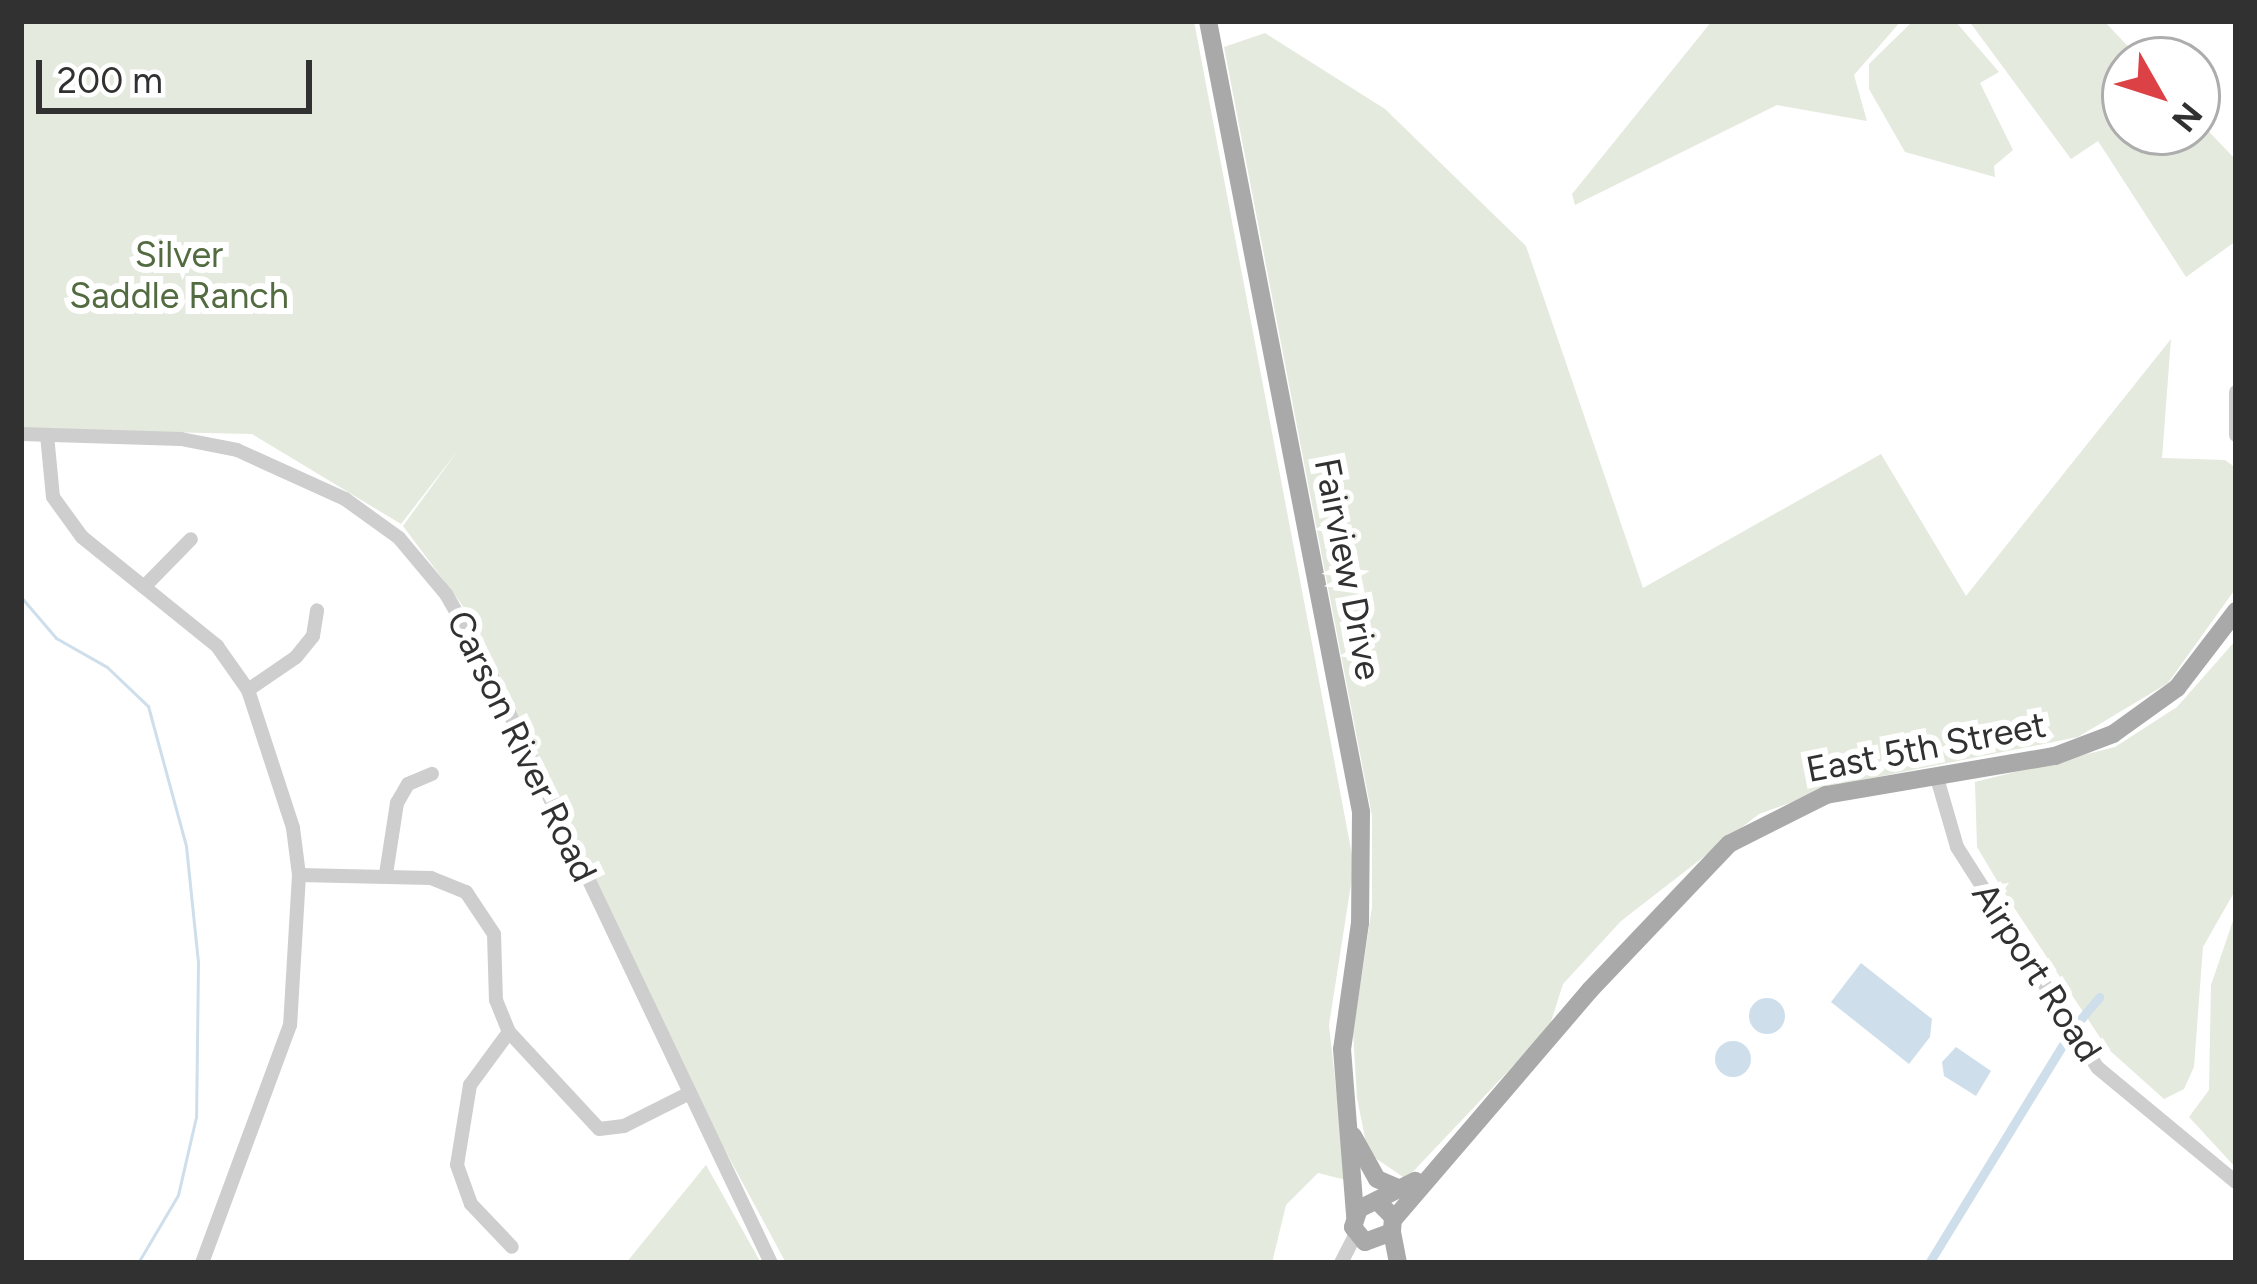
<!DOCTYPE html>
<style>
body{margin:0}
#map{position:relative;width:2257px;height:1284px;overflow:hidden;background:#fff;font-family:Figtree,sans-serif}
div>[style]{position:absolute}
.green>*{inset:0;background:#e4eadd}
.water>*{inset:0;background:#cedfeb}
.round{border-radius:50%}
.stream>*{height:3px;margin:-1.5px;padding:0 1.5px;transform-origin:1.5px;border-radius:1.5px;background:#cedfeb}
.canal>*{height:9px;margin:-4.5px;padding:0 4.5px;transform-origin:4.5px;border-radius:4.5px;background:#cedfeb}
.minor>*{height:14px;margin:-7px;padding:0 7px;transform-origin:7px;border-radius:7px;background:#cecece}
.major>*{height:18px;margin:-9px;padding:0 9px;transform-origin:9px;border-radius:9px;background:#a9a9a9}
span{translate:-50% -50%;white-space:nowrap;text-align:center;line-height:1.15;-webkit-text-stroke:12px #fff;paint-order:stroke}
.park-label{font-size:36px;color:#536b41}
.street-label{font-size:36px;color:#313131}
.frame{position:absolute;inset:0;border:24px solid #313131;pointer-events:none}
.north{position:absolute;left:2101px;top:36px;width:120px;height:120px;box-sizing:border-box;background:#fff;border:3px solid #adadad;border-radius:50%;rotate:129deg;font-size:33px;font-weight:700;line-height:48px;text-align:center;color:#313131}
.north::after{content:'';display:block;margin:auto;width:42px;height:54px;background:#db4145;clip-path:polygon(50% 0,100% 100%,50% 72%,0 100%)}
.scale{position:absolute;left:36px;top:60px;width:276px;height:54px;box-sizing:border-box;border:6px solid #313131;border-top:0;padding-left:15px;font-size:36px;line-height:42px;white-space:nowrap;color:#313131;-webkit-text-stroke:9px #fff;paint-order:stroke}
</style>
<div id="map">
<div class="green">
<i style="clip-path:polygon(21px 21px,1194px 21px,1354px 865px,1329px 1025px,1346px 1180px,1318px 1173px,1286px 1205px,1272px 1263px,786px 1263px,713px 1128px,474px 621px,403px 526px,459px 449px,401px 524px,252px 434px,21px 429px)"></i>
<i style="clip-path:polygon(1712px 21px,1901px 21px,1854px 75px,1867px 121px,1777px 105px,1575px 205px,1572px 194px)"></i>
<i style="clip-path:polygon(1913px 21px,1955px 21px,1999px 72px,1980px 83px,2013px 150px,1994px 166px,1995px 177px,1905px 152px,1869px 89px,1869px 64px)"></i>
<i style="clip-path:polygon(1969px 21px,2104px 21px,2141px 60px,2125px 60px,2125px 132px,2197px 132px,2197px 119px,2236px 160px,2236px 241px,2186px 277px,2098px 141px,2071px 159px)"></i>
<i style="clip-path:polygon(1265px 33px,1385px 109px,1526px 246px,1643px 588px,1881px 454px,1966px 596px,2171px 339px,2162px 458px,2225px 460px,2236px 468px,2236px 588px,2168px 683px,2078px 737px,1842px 784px,1759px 814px,1621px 921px,1563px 984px,1549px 1028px,1406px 1179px,1368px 1153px,1357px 1098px,1353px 1033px,1372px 907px,1372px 816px,1224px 47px)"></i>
<i style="clip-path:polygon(2236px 640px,2236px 889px,2203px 947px,2194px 1067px,2184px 1089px,2164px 1099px,2107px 1048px,2005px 894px,1977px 847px,1975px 782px,2115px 747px,2177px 707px)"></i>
<i style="clip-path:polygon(2236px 912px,2236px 1168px,2189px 1117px,2209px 1090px,2211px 985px)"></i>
<i style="clip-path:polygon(706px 1165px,761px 1263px,626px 1263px)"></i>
</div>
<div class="water">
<i style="clip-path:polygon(1861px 963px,1932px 1019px,1930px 1037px,1909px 1064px,1831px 1002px)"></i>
<i class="round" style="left:1749px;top:998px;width:36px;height:36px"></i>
<i class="round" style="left:1715px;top:1041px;width:36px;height:36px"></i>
<i style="clip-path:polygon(1956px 1047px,1991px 1071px,1976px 1096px,1944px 1076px,1942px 1062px)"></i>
</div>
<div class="stream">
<i style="left:21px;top:597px;width:54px;rotate:49.5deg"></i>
<i style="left:56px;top:638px;width:59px;rotate:29.6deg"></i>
<i style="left:107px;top:667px;width:57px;rotate:43.6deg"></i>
<i style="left:148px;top:706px;width:145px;rotate:74.8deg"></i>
<i style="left:186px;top:846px;width:117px;rotate:84.1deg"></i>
<i style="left:198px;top:962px;width:155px;rotate:90.7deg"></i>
<i style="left:196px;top:1117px;width:80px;rotate:103deg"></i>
<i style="left:178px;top:1195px;width:79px;rotate:120.5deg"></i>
</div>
<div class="canal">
<i style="left:2080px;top:1020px;width:30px;rotate:-50deg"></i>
<i style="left:1929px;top:1263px;width:260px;rotate:-58.5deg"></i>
</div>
<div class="minor">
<i style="left:2236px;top:392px;width:43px;rotate:90deg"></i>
<i style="left:21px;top:434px;width:160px;rotate:1.8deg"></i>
<i style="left:181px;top:439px;width:57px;rotate:11.1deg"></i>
<i style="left:237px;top:450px;width:119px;rotate:24.4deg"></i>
<i style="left:345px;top:499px;width:67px;rotate:35.8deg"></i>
<i style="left:399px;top:538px;width:73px;rotate:50deg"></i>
<i style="left:446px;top:594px;width:83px;rotate:60.3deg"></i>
<i style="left:487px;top:666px;width:661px;rotate:64.56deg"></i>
<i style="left:47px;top:435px;width:62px;rotate:84.5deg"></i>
<i style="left:53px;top:497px;width:49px;rotate:54.1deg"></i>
<i style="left:82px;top:537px;width:174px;rotate:38.9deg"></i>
<i style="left:217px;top:646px;width:54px;rotate:54.8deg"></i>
<i style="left:248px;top:690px;width:145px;rotate:71.9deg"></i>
<i style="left:293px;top:828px;width:47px;rotate:82.7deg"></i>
<i style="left:299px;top:875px;width:150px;rotate:93.4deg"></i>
<i style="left:290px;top:1025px;width:254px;rotate:110.3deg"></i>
<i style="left:144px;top:587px;width:67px;rotate:-45.6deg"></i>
<i style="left:248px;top:690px;width:58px;rotate:-34.5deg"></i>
<i style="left:296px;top:657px;width:27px;rotate:-51deg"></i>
<i style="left:313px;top:636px;width:26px;rotate:-81deg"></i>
<i style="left:1937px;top:778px;width:72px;rotate:73.8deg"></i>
<i style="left:1957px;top:847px;width:262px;rotate:57.5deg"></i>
<i style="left:2098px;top:1068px;width:179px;rotate:39.6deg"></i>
<i style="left:386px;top:874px;width:72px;rotate:-81.2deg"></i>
<i style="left:397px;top:803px;width:22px;rotate:-60deg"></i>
<i style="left:408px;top:784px;width:26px;rotate:-23deg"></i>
<i style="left:299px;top:875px;width:132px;rotate:1.3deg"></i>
<i style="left:431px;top:878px;width:38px;rotate:22deg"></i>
<i style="left:466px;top:892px;width:50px;rotate:56.3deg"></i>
<i style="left:494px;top:934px;width:66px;rotate:88.3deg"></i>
<i style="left:496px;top:1000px;width:35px;rotate:68deg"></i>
<i style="left:509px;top:1032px;width:132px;rotate:47.1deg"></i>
<i style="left:599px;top:1129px;width:25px;rotate:-7deg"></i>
<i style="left:624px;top:1126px;width:69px;rotate:-26.6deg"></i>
<i style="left:509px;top:1032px;width:66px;rotate:126.3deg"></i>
<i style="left:470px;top:1085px;width:81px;rotate:99.2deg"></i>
<i style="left:457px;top:1165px;width:41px;rotate:70.3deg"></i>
<i style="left:471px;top:1204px;width:59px;rotate:46.4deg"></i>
<i style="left:1341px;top:1263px;width:33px;rotate:-63deg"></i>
</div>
<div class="major">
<i style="left:1208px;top:21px;width:806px;rotate:79.05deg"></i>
<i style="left:1361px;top:812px;width:111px;rotate:90.5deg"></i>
<i style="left:1360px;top:923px;width:127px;rotate:98.1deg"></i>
<i style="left:1342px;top:1049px;width:168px;rotate:85.5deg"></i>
<i style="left:1353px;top:1136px;width:49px;rotate:60.8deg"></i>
<i style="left:1377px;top:1179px;width:28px;rotate:23deg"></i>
<i style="left:1380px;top:1204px;width:18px;rotate:45deg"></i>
<i style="left:1393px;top:1217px;width:15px;rotate:94deg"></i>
<i style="left:1392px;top:1232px;width:29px;rotate:160deg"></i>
<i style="left:1365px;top:1242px;width:19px;rotate:-129deg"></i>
<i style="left:1353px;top:1227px;width:19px;rotate:-72deg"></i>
<i style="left:1359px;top:1209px;width:63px;rotate:-26.6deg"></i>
<i style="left:1393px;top:1220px;width:303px;rotate:-49.4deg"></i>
<i style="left:1590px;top:990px;width:202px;rotate:-46.4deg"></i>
<i style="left:1729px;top:844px;width:109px;rotate:-26.8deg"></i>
<i style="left:1826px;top:795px;width:232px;rotate:-9.7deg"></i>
<i style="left:2055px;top:756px;width:62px;rotate:-20.8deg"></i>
<i style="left:2113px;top:734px;width:79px;rotate:-35.7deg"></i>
<i style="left:2177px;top:688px;width:97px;rotate:-52.5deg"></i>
<i style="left:1392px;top:1232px;width:32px;rotate:79deg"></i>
</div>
<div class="park-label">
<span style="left:179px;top:275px">Silver<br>Saddle Ranch</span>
</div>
<div class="street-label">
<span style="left:1348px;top:569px;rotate:79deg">Fairview Drive</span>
<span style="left:522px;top:746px;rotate:64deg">Carson River Road</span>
<span style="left:1926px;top:747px;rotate:-11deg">East 5th Street</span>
<span style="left:2037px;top:972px;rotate:57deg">Airport Road</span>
</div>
<div class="frame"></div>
<div class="north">N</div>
<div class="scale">200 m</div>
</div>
